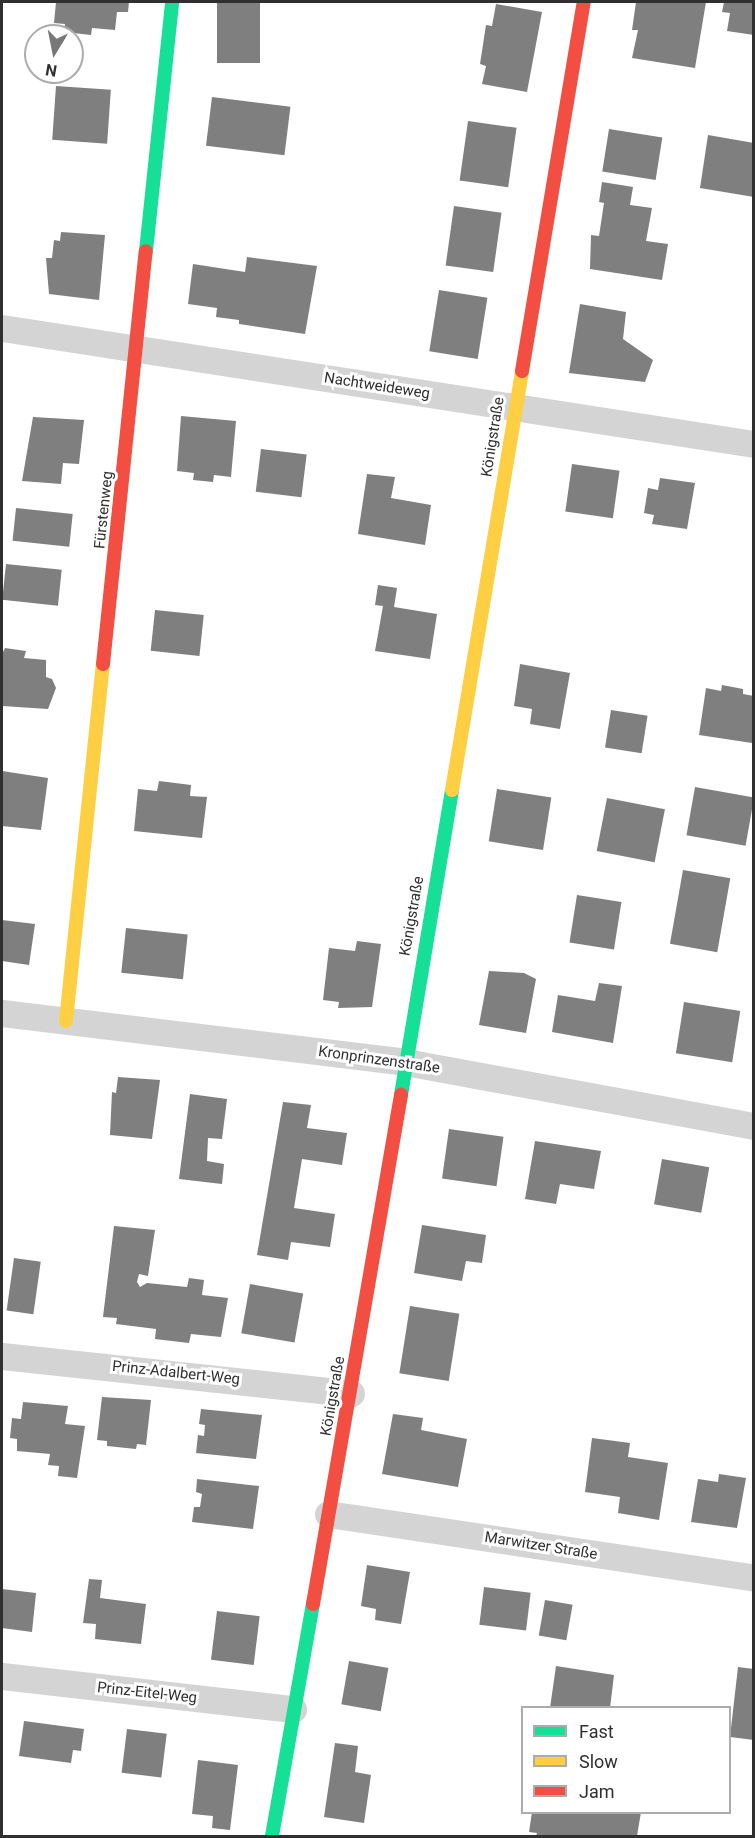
<!DOCTYPE html>
<meta charset="utf-8">
<style>
body{margin:0}
#map{position:relative;width:755px;height:1838px;overflow:hidden;background:#fff;font-family:Roboto,sans-serif}
div>[style]{position:absolute}
.building>*{inset:0;background:#7f7f7f;transform-origin:0 0}
.street>*{height:27px;margin:-13.5px;padding:0 13.5px;transform-origin:13.5px;border-radius:13.5px;background:#d4d4d4}
.fast>*{height:14px;margin:-7px;padding:0 7px;transform-origin:7px;border-radius:7px;background:#16e098}
.slow>*{height:14px;margin:-7px;padding:0 7px;transform-origin:7px;border-radius:7px;background:#ffcf43}
.jam>*{height:14px;margin:-7px;padding:0 7px;transform-origin:7px;border-radius:7px;background:#f24e42}
span{translate:-50% -50%;white-space:nowrap;text-align:center;line-height:1.15;-webkit-text-stroke:6px #fff;paint-order:stroke}
.street-label{font-size:15px;color:#303030}
.frame{position:absolute;inset:0;border:3px solid #303030;pointer-events:none}
.legend{position:absolute;left:521px;top:1706px;width:210px;height:108px;box-sizing:border-box;background:#fff;border:2px solid #acacac;margin:0;padding:8px 10px;list-style:none;font-size:18px;color:#303030}
.legend li{display:flex;align-items:center;gap:12px;height:30px}
.legend b{width:30px;border:2px solid #acacac}
.north{position:absolute;left:24px;top:24px;width:60px;height:60px;box-sizing:border-box;background:#fff;border:2px solid #acacac;border-radius:50%;rotate:190deg;font-size:16px;font-weight:700;line-height:24px;text-align:center;color:#303030}
.north::after{content:'';display:block;margin:auto;width:21px;height:27px;background:#787878;clip-path:polygon(50% 0,100% 100%,50% 72%,0 100%)}
</style>
<div id="map">
<div class="building">
<i style="clip-path:polygon(56px 2px,129px 2px,128px 12px,117px 12px,115px 30px,92px 28px,91px 35px,64px 32px,65px 24px,54px 23px)"></i>
<i style="left:217px;top:2px;width:43px;height:61px"></i>
<i style="clip-path:polygon(636px 2px,706px 2px,695px 68px,632px 58px,638px 30px,632px 30px)"></i>
<i style="clip-path:polygon(724px 2px,754px 2px,754px 35px,727px 31px,730px 13px,722px 12px)"></i>
<i style="clip-path:polygon(496px 4px,542px 12px,527px 92px,482px 84px,486px 66px,480px 64px,486px 25px,492px 26px)"></i>
<i style="left:56px;top:86px;width:55px;height:54px;rotate:4deg"></i>
<i style="left:212px;top:97px;width:79px;height:49px;rotate:7deg"></i>
<i style="left:468px;top:121px;width:49px;height:60px;rotate:8deg"></i>
<i style="left:609px;top:129px;width:54px;height:43px;rotate:9deg"></i>
<i style="clip-path:polygon(708px 135px,754px 143px,754px 197px,700px 188px)"></i>
<i style="clip-path:polygon(602px 182px,633px 187px,630px 205px,652px 208px,646px 241px,668px 244px,662px 280px,590px 269px,591px 235px,599px 236px,604px 203px,599px 202px)"></i>
<i style="left:454px;top:206px;width:48px;height:60px;rotate:8deg"></i>
<i style="clip-path:polygon(61px 232px,105px 235px,99px 300px,49px 294px,46px 258px,52px 258px,54px 240px,60px 241px)"></i>
<i style="clip-path:polygon(247px 257px,317px 266px,305px 334px,239px 324px,239px 320px,216px 317px,217px 308px,188px 304px,193px 264px,245px 272px)"></i>
<i style="left:439px;top:290px;width:49px;height:62px;rotate:9deg"></i>
<i style="clip-path:polygon(580px 304px,626px 312px,623px 339px,653px 360px,645px 382px,569px 373px)"></i>
<i style="clip-path:polygon(181px 416px,236px 421px,231px 477px,214px 475px,213px 482px,193px 480px,194px 473px,177px 471px)"></i>
<i style="clip-path:polygon(33px 417px,84px 420px,79px 464px,63px 463px,61px 484px,22px 481px)"></i>
<i style="left:261px;top:449px;width:46px;height:43px;rotate:7deg"></i>
<i style="left:572px;top:464px;width:48px;height:48px;rotate:8deg"></i>
<i style="clip-path:polygon(367px 474px,395px 477px,391px 498px,431px 505px,425px 545px,358px 534px)"></i>
<i style="clip-path:polygon(660px 478px,695px 483px,687px 529px,652px 524px,654px 515px,644px 513px,648px 488px,658px 490px)"></i>
<i style="left:16px;top:508px;width:57px;height:33px;rotate:6deg"></i>
<i style="left:6px;top:564px;width:56px;height:36px;rotate:6deg"></i>
<i style="clip-path:polygon(378px 585px,397px 588px,394px 607px,437px 614px,430px 659px,375px 651px,383px 606px,375px 605px)"></i>
<i style="left:155px;top:610px;width:49px;height:41px;rotate:6deg"></i>
<i style="clip-path:polygon(5px 648px,26px 651px,24px 658px,46px 660px,46px 677px,52px 679px,56px 688px,48px 709px,2px 706px,2px 654px)"></i>
<i style="clip-path:polygon(520px 664px,570px 673px,560px 729px,530px 724px,532px 709px,514px 706px)"></i>
<i style="clip-path:polygon(722px 685px,743px 689px,743px 694px,754px 696px,752px 743px,699px 735px,706px 688px,721px 691px)"></i>
<i style="left:611px;top:710px;width:37px;height:38px;rotate:9deg"></i>
<i style="clip-path:polygon(2px 771px,48px 778px,41px 830px,2px 826px)"></i>
<i style="clip-path:polygon(159px 781px,191px 785px,190px 796px,207px 797px,202px 838px,134px 831px,138px 789px,157px 791px)"></i>
<i style="left:695px;top:787px;width:60px;height:49px;rotate:10deg"></i>
<i style="left:497px;top:789px;width:55px;height:53px;rotate:9deg"></i>
<i style="left:607px;top:798px;width:59px;height:54px;rotate:11deg"></i>
<i style="left:683px;top:870px;width:48px;height:75px;rotate:10deg"></i>
<i style="left:577px;top:895px;width:45px;height:48px;rotate:9deg"></i>
<i style="clip-path:polygon(2px 920px,35px 924px,29px 965px,2px 961px)"></i>
<i style="left:126px;top:928px;width:62px;height:45px;rotate:6deg"></i>
<i style="clip-path:polygon(357px 941px,381px 944px,372px 1007px,338px 1008px,339px 1002px,323px 1000px,329px 948px,355px 951px)"></i>
<i style="clip-path:polygon(489px 971px,524px 973px,536px 979px,526px 1033px,479px 1025px)"></i>
<i style="clip-path:polygon(599px 983px,622px 986px,613px 1043px,552px 1032px,558px 995px,595px 1001px)"></i>
<i style="left:684px;top:1002px;width:57px;height:52px;rotate:9deg"></i>
<i style="clip-path:polygon(118px 1077px,160px 1080px,152px 1139px,110px 1135px,112px 1092px,116px 1093px)"></i>
<i style="clip-path:polygon(190px 1094px,227px 1099px,222px 1139px,208px 1138px,207px 1161px,224px 1164px,222px 1184px,179px 1179px)"></i>
<i style="clip-path:polygon(283px 1102px,311px 1105px,307px 1128px,347px 1133px,342px 1165px,302px 1159px,294px 1208px,335px 1214px,330px 1247px,291px 1242px,288px 1260px,257px 1255px)"></i>
<i style="left:449px;top:1129px;width:55px;height:50px;rotate:8deg"></i>
<i style="clip-path:polygon(535px 1141px,601px 1151px,594px 1189px,560px 1184px,556px 1204px,525px 1199px)"></i>
<i style="left:662px;top:1159px;width:48px;height:46px;rotate:10deg"></i>
<i style="clip-path:polygon(422px 1225px,486px 1235px,482px 1263px,466px 1261px,462px 1281px,414px 1273px)"></i>
<i style="clip-path:polygon(114px 1226px,155px 1230px,148px 1276px,139px 1274px,137px 1282px,140px 1287px,147px 1283px,187px 1287px,189px 1278px,204px 1280px,202px 1295px,228px 1298px,221px 1337px,191px 1334px,189px 1343px,155px 1339px,156px 1329px,116px 1324px,117px 1318px,103px 1317px)"></i>
<i style="left:14px;top:1258px;width:27px;height:53px;rotate:8deg"></i>
<i style="left:250px;top:1284px;width:54px;height:50px;rotate:10deg"></i>
<i style="left:410px;top:1306px;width:50px;height:68px;rotate:9deg"></i>
<i style="clip-path:polygon(102px 1397px,151px 1400px,146px 1445px,137px 1444px,136px 1449px,107px 1446px,107px 1441px,97px 1440px)"></i>
<i style="clip-path:polygon(23px 1402px,68px 1406px,65px 1424px,85px 1426px,77px 1478px,58px 1476px,59px 1466px,48px 1465px,50px 1454px,17px 1451px,17px 1439px,10px 1438px,12px 1418px,21px 1419px)"></i>
<i style="clip-path:polygon(201px 1409px,262px 1415px,256px 1459px,196px 1453px,198px 1435px,204px 1436px,205px 1425px,199px 1424px)"></i>
<i style="clip-path:polygon(393px 1414px,423px 1418px,421px 1430px,467px 1439px,458px 1487px,382px 1474px)"></i>
<i style="clip-path:polygon(592px 1438px,630px 1443px,628px 1457px,668px 1463px,659px 1520px,618px 1513px,620px 1497px,585px 1492px)"></i>
<i style="clip-path:polygon(719px 1474px,746px 1478px,737px 1528px,691px 1522px,698px 1479px,718px 1482px)"></i>
<i style="clip-path:polygon(197px 1479px,259px 1486px,253px 1529px,192px 1522px,194px 1507px,200px 1507px,202px 1494px,196px 1492px)"></i>
<i style="clip-path:polygon(367px 1565px,410px 1572px,401px 1624px,375px 1620px,376px 1609px,361px 1606px)"></i>
<i style="clip-path:polygon(89px 1579px,102px 1580px,100px 1598px,146px 1604px,141px 1644px,95px 1639px,96px 1624px,83px 1623px)"></i>
<i style="left:484px;top:1587px;width:47px;height:38px;rotate:7deg"></i>
<i style="clip-path:polygon(2px 1589px,36px 1593px,32px 1632px,2px 1628px)"></i>
<i style="left:545px;top:1600px;width:28px;height:36px;rotate:10deg"></i>
<i style="left:217px;top:1611px;width:43px;height:49px;rotate:7deg"></i>
<i style="left:349px;top:1661px;width:40px;height:44px;rotate:10deg"></i>
<i style="clip-path:polygon(556px 1666px,614px 1675px,610px 1708px,550px 1708px)"></i>
<i style="clip-path:polygon(738px 1667px,754px 1669px,754px 1740px,730px 1737px)"></i>
<i style="clip-path:polygon(24px 1721px,84px 1729px,81px 1751px,73px 1750px,71px 1763px,19px 1756px)"></i>
<i style="left:127px;top:1729px;width:40px;height:44px;rotate:7deg"></i>
<i style="clip-path:polygon(335px 1743px,358px 1746px,355px 1772px,371px 1775px,364px 1823px,324px 1817px)"></i>
<i style="clip-path:polygon(198px 1760px,238px 1765px,230px 1830px,212px 1828px,213px 1816px,192px 1814px)"></i>
<i style="clip-path:polygon(532px 1812px,641px 1812px,637px 1836px,536px 1836px,537px 1833px,529px 1832px)"></i>
</div>
<div class="street">
<i style="left:2px;top:328px;width:761px;rotate:8.77deg"></i>
<i style="left:2px;top:1013px;width:406px;rotate:6.9deg"></i>
<i style="left:405px;top:1062px;width:355px;rotate:10.4deg"></i>
<i style="left:2px;top:1356px;width:351px;rotate:6.1deg"></i>
<i style="left:328px;top:1514px;width:431px;rotate:8.5deg"></i>
<i style="left:2px;top:1676px;width:293px;rotate:6.5deg"></i>
</div>
<div class="fast">
<i style="left:146px;top:251px;width:250px;rotate:-84deg"></i>
<i style="left:401px;top:1095px;width:309px;rotate:-80.5deg"></i>
<i style="left:272px;top:1836px;width:236px;rotate:-80deg"></i>
</div>
<div class="slow">
<i style="left:452px;top:790px;width:425px;rotate:-80.5deg"></i>
<i style="left:66px;top:1021px;width:359px;rotate:-84.1deg"></i>
</div>
<div class="jam">
<i style="left:522px;top:371px;width:374px;rotate:-80.5deg"></i>
<i style="left:103px;top:664px;width:415px;rotate:-84.1deg"></i>
<i style="left:313px;top:1604px;width:517px;rotate:-80.19deg"></i>
</div>
<div class="street-label">
<span style="left:377px;top:386px;rotate:9deg">Nachtweideweg</span>
<span style="left:493px;top:437px;rotate:-81deg">Königstraße</span>
<span style="left:104px;top:510px;rotate:-84deg">Fürstenweg</span>
<span style="left:412px;top:916px;rotate:-80deg">Königstraße</span>
<span style="left:379px;top:1060px;rotate:8deg">Kronprinzenstraße</span>
<span style="left:176px;top:1373px;rotate:6deg">Prinz-Adalbert-Weg</span>
<span style="left:333px;top:1396px;rotate:-80deg">Königstraße</span>
<span style="left:541px;top:1546px;rotate:9deg">Marwitzer Straße</span>
<span style="left:147px;top:1693px;rotate:6deg">Prinz-Eitel-Weg</span>
</div>
<div class="frame"></div>
<ul class="legend">
<li><b style="height:8px;background:#16e098"></b>Fast</li>
<li><b style="height:8px;background:#ffcf43"></b>Slow</li>
<li><b style="height:8px;background:#f24e42"></b>Jam</li>
</ul>
<div class="north">N</div>
</div>
